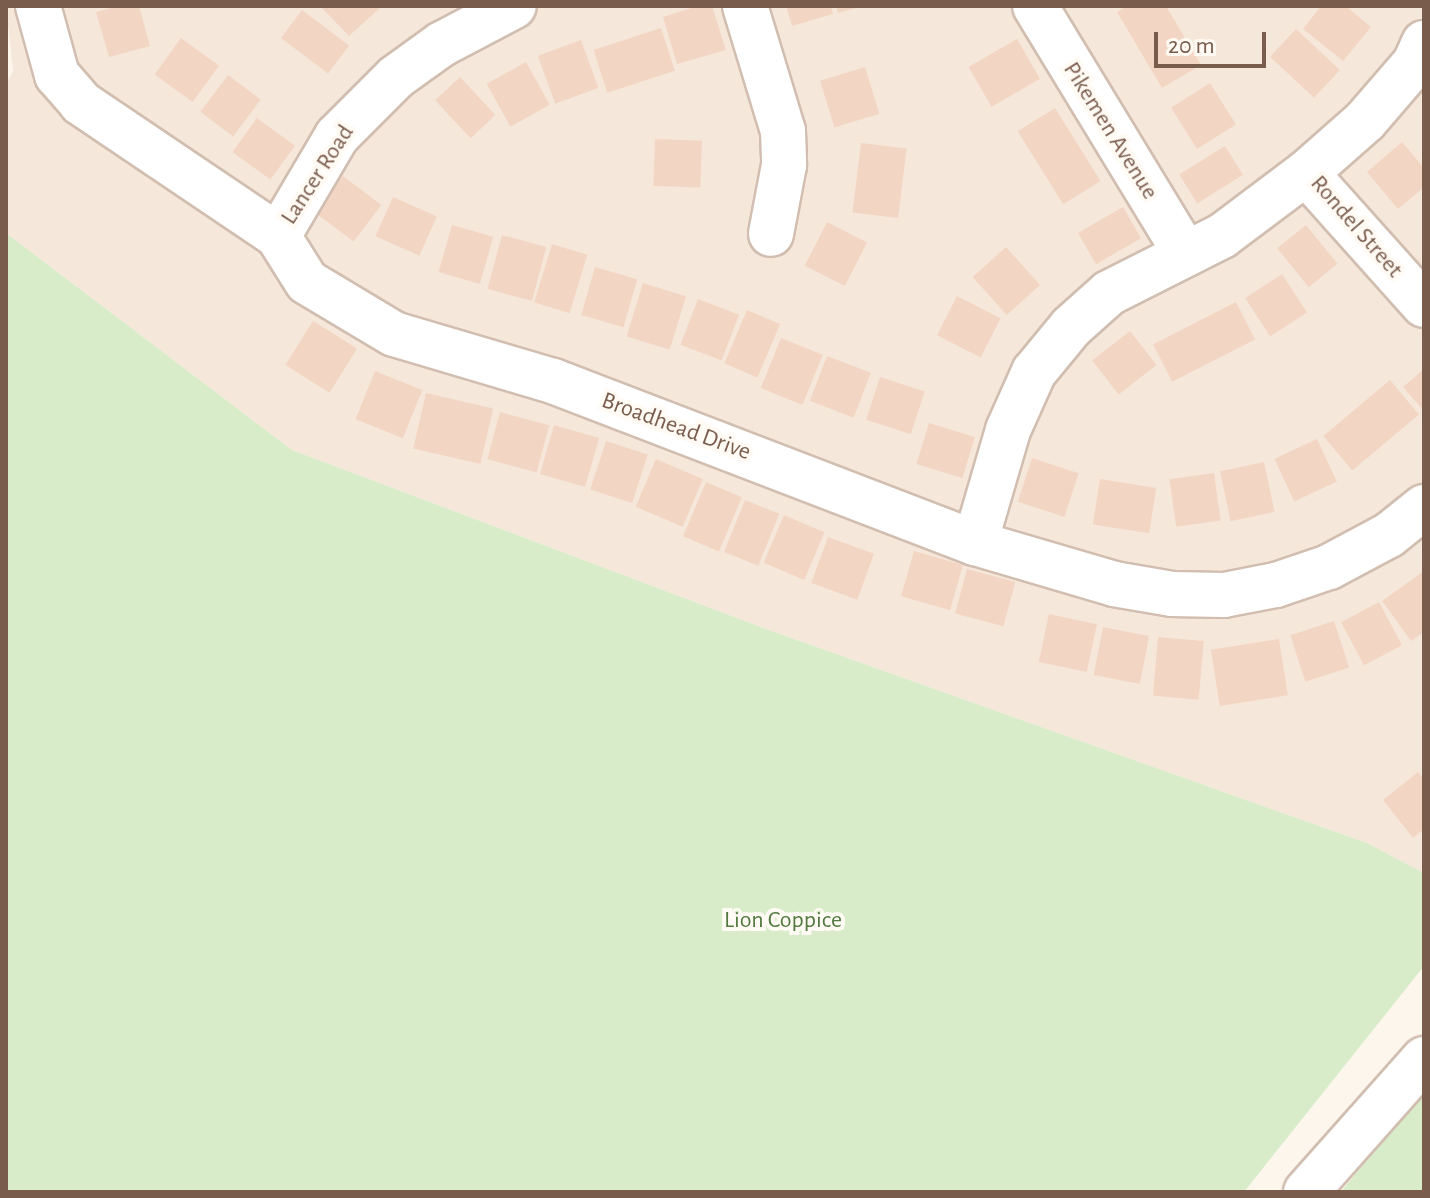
<!DOCTYPE html>
<style>
body{margin:0}
#map{position:relative;width:1430px;height:1198px;overflow:hidden;background:#fdf6ec;font-family:"Alegreya Sans",sans-serif}
div>[style]{position:absolute}
.residential>*{inset:0;background:#f5e8da}
.green>*{inset:0;background:#d8ecc9}
.building>*{inset:0;background:#f3d5c3;transform-origin:0 0}
.roads{filter:drop-shadow(2px 0 #d1beb0) drop-shadow(-2px 0 #d1beb0) drop-shadow(0 2px #d1beb0) drop-shadow(0 -2px #d1beb0)}
.minor>*{height:44px;margin:-22px;padding:0 22px;transform-origin:22px;border-radius:22px;background:#fff}
span{translate:-50% -50%;white-space:nowrap;text-align:center;line-height:1.15;-webkit-text-stroke:8px #fffaf3;paint-order:stroke}
.street-label{font-size:24px;color:#7a5c4d}
.park-label{font-size:24px;color:#537a41}
.frame{position:absolute;inset:0;border:8px solid #7a5c4d;pointer-events:none}
.scale{position:absolute;left:1154px;top:32px;width:112px;height:36px;box-sizing:border-box;border:4px solid #7a5c4d;border-top:0;padding-left:10px;font-size:24px;line-height:28px;white-space:nowrap;color:#7a5c4d;-webkit-text-stroke:6px #fffaf3;paint-order:stroke}
</style>
<div id="map">
<div class="residential">
<i style="clip-path:polygon(6px 6px,1424px 6px,1424px 873px,1367px 843px,766px 629px,292px 450px,6px 233px,6px 84px,13px 71px)"></i>
</div>
<div class="green">
<i style="clip-path:polygon(6px 233px,292px 450px,766px 629px,1367px 843px,1424px 873px,1424px 966px,1244px 1192px,6px 1192px)"></i>
<i style="clip-path:polygon(1424px 1093px,1424px 1192px,1341px 1192px,1393px 1127px)"></i>
</div>
<div class="building">
<i style="clip-path:polygon(118px 6px,139px 6px,150px 46px,109px 57px,96px 12px)"></i>
<i style="clip-path:polygon(320px 6px,382px 6px,349px 36px)"></i>
<i style="clip-path:polygon(698px 6px,712px 6px,726px 50px,677px 64px,663px 17px)"></i>
<i style="clip-path:polygon(786px 6px,831px 6px,833px 14px,792px 26px)"></i>
<i style="clip-path:polygon(836px 6px,860px 6px,860px 7px,838px 13px)"></i>
<i style="clip-path:polygon(1127px 6px,1166px 6px,1201px 65px,1162px 88px,1117px 12px)"></i>
<i style="clip-path:polygon(1321px 6px,1346px 6px,1371px 27px,1343px 61px,1303px 29px)"></i>
<i style="left:302px;top:10px;width:59px;height:35px;rotate:37deg"></i>
<i style="left:661px;top:28px;width:45px;height:71px;rotate:72deg"></i>
<i style="left:1296px;top:29px;width:60px;height:38px;rotate:43deg"></i>
<i style="left:181px;top:38px;width:47px;height:45px;rotate:36deg"></i>
<i style="left:1017px;top:39px;width:46px;height:56px;rotate:60deg"></i>
<i style="left:581px;top:40px;width:51px;height:46px;rotate:70deg"></i>
<i style="left:526px;top:62px;width:49px;height:45px;rotate:61deg"></i>
<i style="left:865px;top:67px;width:49px;height:47px;rotate:73deg"></i>
<i style="left:228px;top:75px;width:41px;height:46px;rotate:37deg"></i>
<i style="left:460px;top:77px;width:52px;height:34px;rotate:47deg"></i>
<i style="left:1210px;top:83px;width:49px;height:46px;rotate:58deg"></i>
<i style="left:1055px;top:108px;width:86px;height:44px;rotate:58deg"></i>
<i style="left:257px;top:118px;width:47px;height:42px;rotate:36deg"></i>
<i style="left:655px;top:139px;width:47px;height:47px;rotate:2deg"></i>
<i style="clip-path:polygon(1402px 142px,1424px 168px,1424px 187px,1398px 209px,1367px 172px)"></i>
<i style="left:861px;top:143px;width:46px;height:70px;rotate:7deg"></i>
<i style="left:1225px;top:146px;width:34px;height:54px;rotate:58deg"></i>
<i style="left:343px;top:176px;width:48px;height:46px;rotate:37deg"></i>
<i style="left:393px;top:197px;width:48px;height:43px;rotate:24deg"></i>
<i style="left:1123px;top:207px;width:36px;height:52px;rotate:60deg"></i>
<i style="left:827px;top:222px;width:45px;height:49px;rotate:27deg"></i>
<i style="left:452px;top:225px;width:43px;height:49px;rotate:16deg"></i>
<i style="left:1306px;top:225px;width:50px;height:37px;rotate:51deg"></i>
<i style="left:502px;top:235px;width:46px;height:56px;rotate:15deg"></i>
<i style="left:552px;top:244px;width:37px;height:61px;rotate:17deg"></i>
<i style="left:1006px;top:247px;width:51px;height:45px;rotate:48deg"></i>
<i style="left:595px;top:267px;width:44px;height:50px;rotate:16deg"></i>
<i style="left:1282px;top:274px;width:46px;height:44px;rotate:57deg"></i>
<i style="left:643px;top:283px;width:45px;height:56px;rotate:17deg"></i>
<i style="left:957px;top:296px;width:49px;height:44px;rotate:27deg"></i>
<i style="left:698px;top:299px;width:44px;height:49px;rotate:21deg"></i>
<i style="left:1236px;top:302px;width:42px;height:93px;rotate:63deg"></i>
<i style="left:747px;top:310px;width:36px;height:58px;rotate:23deg"></i>
<i style="left:313px;top:321px;width:52px;height:52px;rotate:32deg"></i>
<i style="left:1130px;top:331px;width:43px;height:48px;rotate:52deg"></i>
<i style="left:781px;top:338px;width:45px;height:54px;rotate:22deg"></i>
<i style="left:827px;top:356px;width:47px;height:48px;rotate:21deg"></i>
<i style="clip-path:polygon(1424px 369px,1424px 411px,1403px 387px)"></i>
<i style="left:375px;top:371px;width:51px;height:52px;rotate:22deg"></i>
<i style="left:880px;top:377px;width:47px;height:45px;rotate:18deg"></i>
<i style="left:1390px;top:380px;width:45px;height:87px;rotate:50deg"></i>
<i style="left:426px;top:393px;width:69px;height:57px;rotate:13deg"></i>
<i style="left:500px;top:412px;width:51px;height:49px;rotate:15deg"></i>
<i style="left:929px;top:423px;width:48px;height:43px;rotate:17deg"></i>
<i style="left:554px;top:425px;width:47px;height:51px;rotate:16deg"></i>
<i style="left:1317px;top:439px;width:47px;height:47px;rotate:65deg"></i>
<i style="left:606px;top:441px;width:44px;height:51px;rotate:18deg"></i>
<i style="left:1032px;top:458px;width:49px;height:46px;rotate:18deg"></i>
<i style="left:656px;top:459px;width:51px;height:52px;rotate:23deg"></i>
<i style="left:1264px;top:462px;width:51px;height:45px;rotate:78deg"></i>
<i style="left:1214px;top:473px;width:48px;height:45px;rotate:82deg"></i>
<i style="left:1100px;top:479px;width:57px;height:46px;rotate:9deg"></i>
<i style="left:706px;top:482px;width:39px;height:59px;rotate:23deg"></i>
<i style="left:745px;top:500px;width:37px;height:56px;rotate:22deg"></i>
<i style="left:784px;top:515px;width:44px;height:52px;rotate:23deg"></i>
<i style="left:828px;top:537px;width:49px;height:49px;rotate:20deg"></i>
<i style="left:914px;top:551px;width:51px;height:47px;rotate:16deg"></i>
<i style="left:967px;top:569px;width:50px;height:46px;rotate:15deg"></i>
<i style="clip-path:polygon(1424px 571px,1424px 632px,1411px 641px,1382px 601px)"></i>
<i style="left:1379px;top:602px;width:49px;height:43px;rotate:62deg"></i>
<i style="left:1049px;top:614px;width:49px;height:49px;rotate:12deg"></i>
<i style="left:1334px;top:621px;width:49px;height:46px;rotate:72deg"></i>
<i style="left:1103px;top:627px;width:47px;height:49px;rotate:11deg"></i>
<i style="left:1158px;top:637px;width:46px;height:59px;rotate:5deg"></i>
<i style="left:1279px;top:639px;width:57px;height:69px;rotate:81deg"></i>
<i style="clip-path:polygon(1418px 772px,1424px 780px,1424px 829px,1413px 838px,1383px 800px)"></i>
</div>
<div class="roads">
<div class="minor">
<i style="left:38px;top:6px;width:72px;rotate:74.6deg"></i>
<i style="left:57px;top:75px;width:37px;rotate:49deg"></i>
<i style="left:81px;top:103px;width:238px;rotate:34deg"></i>
<i style="left:278px;top:236px;width:54px;rotate:57.8deg"></i>
<i style="left:307px;top:282px;width:101px;rotate:30.9deg"></i>
<i style="left:394px;top:334px;width:166px;rotate:16.5deg"></i>
<i style="left:553px;top:381px;width:452px;rotate:21deg"></i>
<i style="left:975px;top:543px;width:145px;rotate:16.4deg"></i>
<i style="left:1114px;top:584px;width:59px;rotate:9.8deg"></i>
<i style="left:1172px;top:594px;width:52px;rotate:1.1deg"></i>
<i style="left:1224px;top:595px;width:53px;rotate:-10.9deg"></i>
<i style="left:1276px;top:585px;width:56px;rotate:-18.8deg"></i>
<i style="left:1329px;top:567px;width:68px;rotate:-28.1deg"></i>
<i style="left:1389px;top:535px;width:45px;rotate:-38.7deg"></i>
<i style="left:745px;top:6px;width:131px;rotate:73.1deg"></i>
<i style="left:783px;top:131px;width:34px;rotate:88deg"></i>
<i style="left:784px;top:165px;width:70px;rotate:100.7deg"></i>
<i style="left:1035px;top:6px;width:290px;rotate:58.7deg"></i>
<i style="left:1306px;top:173px;width:177px;rotate:48.2deg"></i>
<i style="left:278px;top:236px;width:116px;rotate:-59.5deg"></i>
<i style="left:337px;top:136px;width:83px;rotate:-45deg"></i>
<i style="left:396px;top:77px;width:57px;rotate:-35.7deg"></i>
<i style="left:442px;top:44px;width:81px;rotate:-27.8deg"></i>
<i style="left:975px;top:543px;width:118px;rotate:-73.7deg"></i>
<i style="left:1008px;top:430px;width:64px;rotate:-65.9deg"></i>
<i style="left:1034px;top:372px;width:58px;rotate:-50.6deg"></i>
<i style="left:1071px;top:327px;width:51px;rotate:-41.8deg"></i>
<i style="left:1109px;top:293px;width:127px;rotate:-26.8deg"></i>
<i style="left:1222px;top:236px;width:105px;rotate:-36.9deg"></i>
<i style="left:1306px;top:173px;width:79px;rotate:-41.4deg"></i>
<i style="left:1365px;top:121px;width:77px;rotate:-49.2deg"></i>
<i style="left:1415px;top:63px;width:22px;rotate:-66deg"></i>
<i style="left:1306px;top:1192px;width:178px;rotate:-48.4deg"></i>
</div>
</div>
<div class="street-label">
<span style="left:1110px;top:131px;rotate:58deg">Pikemen Avenue</span>
<span style="left:318px;top:175px;rotate:-57deg">Lancer Road</span>
<span style="left:1356px;top:227px;rotate:49deg">Rondel Street</span>
<span style="left:676px;top:427px;rotate:20deg">Broadhead Drive</span>
</div>
<div class="park-label">
<span style="left:783px;top:921px">Lion Coppice</span>
</div>
<div class="frame"></div>
<div class="scale">20 m</div>
</div>
